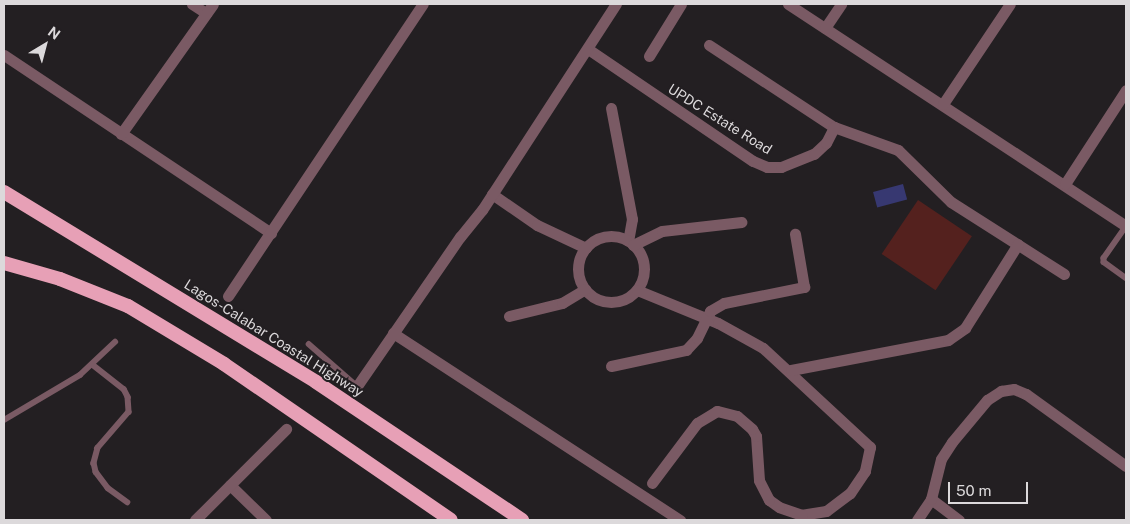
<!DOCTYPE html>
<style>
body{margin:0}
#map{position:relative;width:1130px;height:524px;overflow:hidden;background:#231f22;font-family:"Public Sans",sans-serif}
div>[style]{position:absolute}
.green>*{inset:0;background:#54211e;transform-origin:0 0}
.water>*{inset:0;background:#373871;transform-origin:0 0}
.service>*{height:5.5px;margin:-2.75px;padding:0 2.75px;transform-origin:2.75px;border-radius:2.75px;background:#7a5a64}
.minor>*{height:11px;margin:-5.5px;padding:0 5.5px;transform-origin:5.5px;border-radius:5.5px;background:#7a5a64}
.minor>.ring{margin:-5.5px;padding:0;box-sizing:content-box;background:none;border:11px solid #7a5a64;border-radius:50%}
.trunk>*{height:14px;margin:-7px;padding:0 7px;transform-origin:7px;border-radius:7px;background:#e7a0b6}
span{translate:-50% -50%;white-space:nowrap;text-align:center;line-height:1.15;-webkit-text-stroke:4px #231f22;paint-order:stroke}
.street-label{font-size:14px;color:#dcd9db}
.frame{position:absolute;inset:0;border:5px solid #dcd9db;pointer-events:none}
.north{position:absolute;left:20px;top:20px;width:50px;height:50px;-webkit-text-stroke:4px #231f22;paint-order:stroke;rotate:37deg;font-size:14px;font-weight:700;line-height:20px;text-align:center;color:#dcd9db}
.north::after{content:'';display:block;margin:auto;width:18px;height:22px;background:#dcd9db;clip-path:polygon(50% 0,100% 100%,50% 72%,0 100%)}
.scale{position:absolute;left:948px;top:482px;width:80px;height:22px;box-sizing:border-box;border:2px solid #dcd9db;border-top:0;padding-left:6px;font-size:15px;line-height:18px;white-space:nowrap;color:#dcd9db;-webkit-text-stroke:4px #231f22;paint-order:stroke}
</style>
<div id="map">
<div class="green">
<i style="left:918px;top:200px;width:65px;height:65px;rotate:34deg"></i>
</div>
<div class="water">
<i style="left:903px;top:184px;width:16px;height:31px;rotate:75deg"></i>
</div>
<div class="service">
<i style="left:1126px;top:227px;width:38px;rotate:125deg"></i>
<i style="left:1104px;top:258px;width:4px;rotate:90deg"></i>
<i style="left:1104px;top:262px;width:27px;rotate:36deg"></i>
<i style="left:309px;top:344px;width:64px;rotate:41.2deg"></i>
<i style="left:93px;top:365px;width:39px;rotate:38deg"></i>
<i style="left:124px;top:389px;width:9px;rotate:63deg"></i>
<i style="left:128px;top:397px;width:15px;rotate:86deg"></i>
<i style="left:129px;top:412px;width:48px;rotate:130.7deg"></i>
<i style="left:98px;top:448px;width:16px;rotate:105deg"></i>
<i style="left:94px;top:463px;width:9px;rotate:77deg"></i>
<i style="left:96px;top:472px;width:20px;rotate:53deg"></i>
<i style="left:108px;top:488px;width:24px;rotate:36deg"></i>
<i style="left:4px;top:420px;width:88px;rotate:-30.6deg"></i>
<i style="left:80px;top:375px;width:48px;rotate:-43.3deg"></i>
</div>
<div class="minor">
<i style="left:192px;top:4px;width:17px;rotate:33deg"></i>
<i style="left:788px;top:4px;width:404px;rotate:33.3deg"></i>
<i style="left:825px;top:28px;width:29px;rotate:-56deg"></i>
<i style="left:709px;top:45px;width:149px;rotate:33.3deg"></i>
<i style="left:834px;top:127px;width:68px;rotate:19.8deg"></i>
<i style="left:898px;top:150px;width:74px;rotate:44.5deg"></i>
<i style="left:951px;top:202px;width:134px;rotate:32.5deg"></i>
<i style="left:588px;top:49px;width:199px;rotate:34.2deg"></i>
<i style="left:753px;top:161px;width:15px;rotate:23deg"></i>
<i style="left:767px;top:167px;width:14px"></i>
<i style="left:781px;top:167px;width:35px;rotate:-22deg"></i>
<i style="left:814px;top:154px;width:16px;rotate:-43deg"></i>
<i style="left:826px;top:143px;width:18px;rotate:-63deg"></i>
<i style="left:4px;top:55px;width:321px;rotate:33.7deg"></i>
<i style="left:649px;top:56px;width:61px;rotate:-58.4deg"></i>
<i style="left:943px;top:104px;width:120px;rotate:-56.2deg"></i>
<i style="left:611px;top:108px;width:113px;rotate:79.3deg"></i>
<i style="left:632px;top:219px;width:22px;rotate:100deg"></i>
<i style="left:121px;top:134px;width:159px;rotate:-54.7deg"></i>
<i style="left:1065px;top:184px;width:112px;rotate:-57deg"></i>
<i style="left:492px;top:194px;width:55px;rotate:34.6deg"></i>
<i style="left:537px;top:225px;width:54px;rotate:25.1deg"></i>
<i class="ring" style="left:578px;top:236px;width:55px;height:55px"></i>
<i style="left:633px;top:245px;width:32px;rotate:-26deg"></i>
<i style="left:662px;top:231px;width:80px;rotate:-6.5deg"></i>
<i style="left:637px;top:290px;width:87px;rotate:22.2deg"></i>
<i style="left:718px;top:323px;width:51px;rotate:29.1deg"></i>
<i style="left:763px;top:348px;width:146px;rotate:42.8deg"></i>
<i style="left:870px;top:447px;width:25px;rotate:102deg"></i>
<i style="left:865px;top:471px;width:27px;rotate:124deg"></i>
<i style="left:850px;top:493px;width:30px;rotate:143deg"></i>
<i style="left:826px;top:511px;width:24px;rotate:171deg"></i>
<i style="left:802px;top:515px;width:24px;rotate:-161deg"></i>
<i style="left:779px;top:507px;width:12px;rotate:-145deg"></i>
<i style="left:769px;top:500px;width:22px;rotate:-117deg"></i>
<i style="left:759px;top:480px;width:44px;rotate:-93.9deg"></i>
<i style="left:756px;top:436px;width:8px;rotate:-120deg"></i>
<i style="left:752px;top:429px;width:20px;rotate:-139deg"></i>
<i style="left:737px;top:416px;width:21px;rotate:-166deg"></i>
<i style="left:717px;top:411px;width:23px;rotate:149deg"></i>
<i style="left:697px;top:423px;width:75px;rotate:126.9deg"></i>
<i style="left:228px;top:296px;width:351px;rotate:-56.3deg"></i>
<i style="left:509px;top:316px;width:55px;rotate:-13.8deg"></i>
<i style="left:562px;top:303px;width:27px;rotate:-31deg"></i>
<i style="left:393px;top:333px;width:343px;rotate:33.1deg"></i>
<i style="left:611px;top:366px;width:77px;rotate:-12deg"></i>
<i style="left:686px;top:350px;width:16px;rotate:-47deg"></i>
<i style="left:697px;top:338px;width:30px;rotate:-64deg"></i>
<i style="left:710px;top:311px;width:16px;rotate:-30deg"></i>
<i style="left:724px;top:303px;width:82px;rotate:-11.3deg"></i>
<i style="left:804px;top:287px;width:54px;rotate:-99.6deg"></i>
<i style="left:791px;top:370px;width:160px;rotate:-10.8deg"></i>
<i style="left:948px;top:340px;width:21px;rotate:-35deg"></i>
<i style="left:965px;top:328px;width:99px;rotate:-57.8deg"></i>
<i style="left:355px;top:389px;width:185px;rotate:-55.4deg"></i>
<i style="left:460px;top:237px;width:35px;rotate:-51deg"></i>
<i style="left:482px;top:210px;width:246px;rotate:-57deg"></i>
<i style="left:230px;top:485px;width:50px;rotate:44.2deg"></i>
<i style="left:931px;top:499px;width:35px;rotate:37deg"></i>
<i style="left:195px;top:520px;width:129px;rotate:-45deg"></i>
<i style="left:917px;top:520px;width:25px;rotate:-56deg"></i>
<i style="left:931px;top:499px;width:41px;rotate:-76deg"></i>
<i style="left:941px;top:459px;width:20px;rotate:-57deg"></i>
<i style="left:952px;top:442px;width:55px;rotate:-50.2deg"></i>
<i style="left:987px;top:400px;width:17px;rotate:-33deg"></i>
<i style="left:1001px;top:391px;width:13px;rotate:-9deg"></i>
<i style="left:1014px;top:389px;width:13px;rotate:23deg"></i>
<i style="left:1026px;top:394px;width:123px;rotate:35.8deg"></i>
</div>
<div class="trunk">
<i style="left:4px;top:192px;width:365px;rotate:31.3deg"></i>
<i style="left:316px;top:382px;width:248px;rotate:33.8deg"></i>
<i style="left:4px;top:263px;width:58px;rotate:15.9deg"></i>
<i style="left:60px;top:279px;width:73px;rotate:21.7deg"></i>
<i style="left:128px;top:306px;width:112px;rotate:31.1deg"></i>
<i style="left:224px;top:364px;width:275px;rotate:34.5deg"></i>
</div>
<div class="street-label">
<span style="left:720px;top:119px;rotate:32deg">UPDC Estate Road</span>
<span style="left:274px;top:338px;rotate:32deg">Lagos-Calabar Coastal Highway</span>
</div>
<div class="frame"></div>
<div class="north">N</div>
<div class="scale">50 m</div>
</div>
